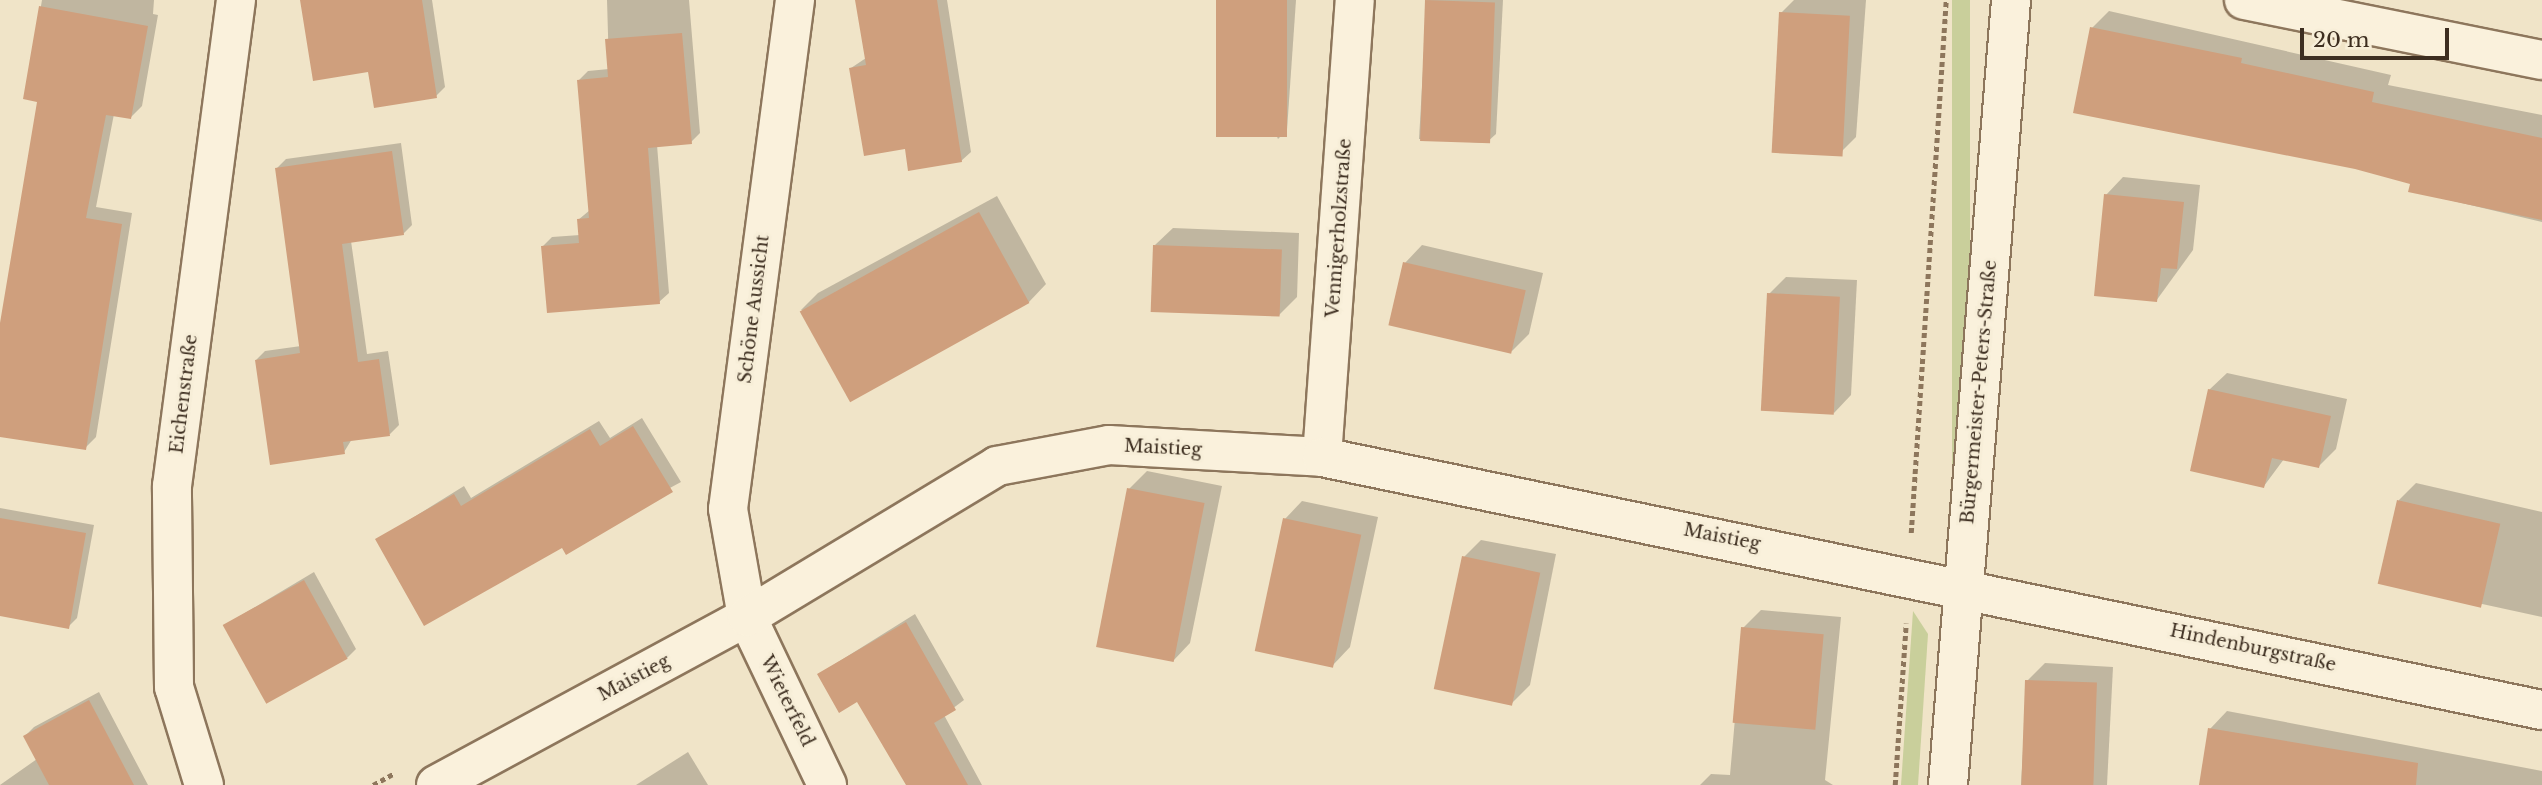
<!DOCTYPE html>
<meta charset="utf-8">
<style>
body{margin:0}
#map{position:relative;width:2542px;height:785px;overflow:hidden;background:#f0e4c8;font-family:"Libre Baskerville",serif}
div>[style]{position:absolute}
.green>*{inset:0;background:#c9cf9b;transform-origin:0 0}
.shadow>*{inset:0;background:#0003}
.building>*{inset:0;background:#cf9f7d;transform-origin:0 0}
.path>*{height:4.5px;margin-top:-2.25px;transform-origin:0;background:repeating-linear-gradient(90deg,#8d765c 0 5px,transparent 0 8.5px)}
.roads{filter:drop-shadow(2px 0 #8d765c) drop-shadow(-2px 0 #8d765c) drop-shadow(0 2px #8d765c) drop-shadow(0 -2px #8d765c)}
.minor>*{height:38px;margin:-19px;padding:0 19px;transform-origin:19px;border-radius:19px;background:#faf1dc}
span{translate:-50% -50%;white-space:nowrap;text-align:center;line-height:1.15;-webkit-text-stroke:6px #f7eed8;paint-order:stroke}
.street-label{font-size:18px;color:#3d2e20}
.scale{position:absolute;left:2300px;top:28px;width:149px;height:32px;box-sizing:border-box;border:4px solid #3d2e20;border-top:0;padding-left:9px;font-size:21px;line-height:24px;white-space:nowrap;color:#3d2e20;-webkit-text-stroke:5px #f7eed8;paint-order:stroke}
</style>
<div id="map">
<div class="green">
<i style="left:1952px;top:0;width:18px;height:534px"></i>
<i style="clip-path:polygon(1913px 611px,1928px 634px,1918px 785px,1901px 785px)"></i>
</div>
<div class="shadow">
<i style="clip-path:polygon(42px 0,154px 0,153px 14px,158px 15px,142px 106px,131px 117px,114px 114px,96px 207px,132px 213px,96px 437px,85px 448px,0 435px,0 350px,39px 101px,25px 98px)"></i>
<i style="clip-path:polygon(305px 0,432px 0,445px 87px,436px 96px,369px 70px)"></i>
<i style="clip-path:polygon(607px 0,689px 0,700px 133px,691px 142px,657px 145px,669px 293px,659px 302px,543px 246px,552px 237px,580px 235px,578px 220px,590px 210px,579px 80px,588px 71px,609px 69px)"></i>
<i style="clip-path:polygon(857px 0,947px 0,971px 152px,961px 161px,906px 147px,851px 68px,866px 58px)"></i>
<i style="clip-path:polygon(1218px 0,1296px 0,1287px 130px,1278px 139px)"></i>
<i style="clip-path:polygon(1427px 0,1503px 0,1496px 134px,1486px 143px,1419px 139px)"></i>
<i style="clip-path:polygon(1794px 0,1866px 0,1856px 137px,1839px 154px,1781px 13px)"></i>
<i style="clip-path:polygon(2109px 11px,2391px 75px,2388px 85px,2542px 115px,2542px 222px,2411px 191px,2412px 183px,2092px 28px)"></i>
<i style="clip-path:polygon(401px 143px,412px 225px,403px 234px,351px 241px,367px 354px,388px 351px,399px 425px,390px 434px,352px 439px,344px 452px,256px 360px,265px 351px,301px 346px,277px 168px,286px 159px)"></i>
<i style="clip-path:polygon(2123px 177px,2200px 185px,2193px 250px,2156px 301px,2106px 195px)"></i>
<i style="clip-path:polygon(997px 196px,1046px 284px,1029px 302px,801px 310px,818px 293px)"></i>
<i style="clip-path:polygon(1173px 228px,1299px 233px,1297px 297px,1279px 315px,1155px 245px)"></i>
<i style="clip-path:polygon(1422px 245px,1543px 273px,1529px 334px,1512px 351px,1405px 263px)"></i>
<i style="clip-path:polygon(1786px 277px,1857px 280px,1851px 395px,1834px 413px,1769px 294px)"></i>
<i style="clip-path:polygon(2227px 373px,2347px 399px,2336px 449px,2319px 466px,2284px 459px,2264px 486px,2209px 390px)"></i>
<i style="clip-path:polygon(642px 418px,681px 482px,562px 546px,377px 540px,464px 486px,471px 498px,599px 421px,610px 438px)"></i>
<i style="clip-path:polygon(1147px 471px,1222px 486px,1190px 643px,1173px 661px,1129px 489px)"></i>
<i style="clip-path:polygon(2416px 483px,2542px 512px,2542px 617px,2381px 582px,2399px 500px)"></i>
<i style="clip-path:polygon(1302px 501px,1378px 517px,1350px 647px,1333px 665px,1285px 519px)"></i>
<i style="clip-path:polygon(0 508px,94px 525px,77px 618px,68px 627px,0 615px)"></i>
<i style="clip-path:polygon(1481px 540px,1556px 554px,1530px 685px,1512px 703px,1464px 557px)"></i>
<i style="clip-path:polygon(314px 572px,356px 649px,347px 658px,225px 625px)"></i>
<i style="clip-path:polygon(1761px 610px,1841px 617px,1825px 780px,1833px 785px,1700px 785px,1711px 774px,1730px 775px,1743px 628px)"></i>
<i style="clip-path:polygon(915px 614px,964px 700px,944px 715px,982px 785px,908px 785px,858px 700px,819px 674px)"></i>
<i style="clip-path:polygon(2045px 663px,2113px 667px,2107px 785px,2021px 785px,2027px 681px)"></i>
<i style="clip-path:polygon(99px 692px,148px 785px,0 785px,37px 759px,25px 736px,34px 727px)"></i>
<i style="clip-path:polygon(2227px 711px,2542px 771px,2542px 785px,2201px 785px,2210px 729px)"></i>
<i style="clip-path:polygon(688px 752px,708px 785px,636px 785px)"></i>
</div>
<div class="building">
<i style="clip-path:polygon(300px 0,422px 0,437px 98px,374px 108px,368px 72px,313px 81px)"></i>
<i style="clip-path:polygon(855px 0,937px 0,962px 162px,908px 171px,905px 149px,864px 156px,849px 68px,866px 65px)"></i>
<i style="left:1216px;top:0;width:71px;height:137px"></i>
<i style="left:1425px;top:0;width:70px;height:141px;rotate:2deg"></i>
<i style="clip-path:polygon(39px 6px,148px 26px,131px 119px,106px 115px,86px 218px,122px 224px,86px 450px,0 437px,0 323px,37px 102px,23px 99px)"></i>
<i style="left:1779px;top:12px;width:71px;height:141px;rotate:3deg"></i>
<i style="clip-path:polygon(2090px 27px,2242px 58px,2241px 63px,2374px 92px,2372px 102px,2542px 138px,2542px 220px,2408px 192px,2410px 184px,2355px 169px,2073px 113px)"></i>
<i style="clip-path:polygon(682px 33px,692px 144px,648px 148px,660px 304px,547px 313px,541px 246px,579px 243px,577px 219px,589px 218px,577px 80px,608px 77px,605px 39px)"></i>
<i style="clip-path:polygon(392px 151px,404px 235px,342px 244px,358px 362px,379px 359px,390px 436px,343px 442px,345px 454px,270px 465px,255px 360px,300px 353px,275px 168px)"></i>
<i style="clip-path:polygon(2104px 194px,2184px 202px,2177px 269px,2161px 268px,2157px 302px,2094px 296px)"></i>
<i style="left:979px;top:212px;width:104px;height:205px;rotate:61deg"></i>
<i style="left:1153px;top:245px;width:129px;height:67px;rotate:2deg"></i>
<i style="left:1403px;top:262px;width:126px;height:65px;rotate:13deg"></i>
<i style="left:1767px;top:293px;width:73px;height:118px;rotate:3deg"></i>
<i style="clip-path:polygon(2208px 389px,2331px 416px,2319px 468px,2272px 458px,2264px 488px,2190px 471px)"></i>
<i style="clip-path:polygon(633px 426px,673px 492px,566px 555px,562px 548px,424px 626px,375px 539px,454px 494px,461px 506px,590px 429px,600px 446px)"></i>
<i style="left:1127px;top:488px;width:79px;height:162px;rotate:11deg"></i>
<i style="left:2397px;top:500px;width:106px;height:86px;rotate:13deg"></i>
<i style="clip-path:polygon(0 518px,86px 533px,69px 629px,0 616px)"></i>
<i style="left:1283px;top:518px;width:80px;height:136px;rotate:12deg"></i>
<i style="left:1462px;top:556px;width:80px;height:136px;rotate:12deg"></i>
<i style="left:304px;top:580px;width:90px;height:93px;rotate:61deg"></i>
<i style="clip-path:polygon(906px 622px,956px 710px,934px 723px,968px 785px,906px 785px,857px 702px,839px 713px,817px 674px)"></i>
<i style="left:1741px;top:627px;width:83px;height:96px;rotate:5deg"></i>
<i style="left:2025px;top:680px;width:72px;height:105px;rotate:2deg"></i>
<i style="clip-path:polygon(89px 700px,134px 785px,49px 785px,23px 736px)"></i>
<i style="clip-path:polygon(2208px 728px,2418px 763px,2416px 785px,2199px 785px)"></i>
</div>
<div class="path">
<i style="left:1911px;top:533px;width:534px;rotate:-86.24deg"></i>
<i style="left:373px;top:785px;width:23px;rotate:-29deg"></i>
<i style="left:1895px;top:785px;width:162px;rotate:-86.1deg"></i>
</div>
<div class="roads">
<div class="minor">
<i style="left:795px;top:0;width:513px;rotate:97.5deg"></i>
<i style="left:728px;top:509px;width:110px;rotate:80deg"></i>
<i style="left:747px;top:617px;width:186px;rotate:64.5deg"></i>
<i style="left:2244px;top:0;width:304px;rotate:11.4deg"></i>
<i style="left:1322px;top:457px;width:458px;rotate:-85.9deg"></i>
<i style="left:204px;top:785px;width:102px;rotate:-107deg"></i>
<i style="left:174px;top:687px;width:201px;rotate:-90.6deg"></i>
<i style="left:172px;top:486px;width:490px;rotate:-82.5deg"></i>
<i style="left:436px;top:785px;width:353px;rotate:-28.4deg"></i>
<i style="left:747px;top:617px;width:292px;rotate:-31.1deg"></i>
<i style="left:997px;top:466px;width:114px;rotate:-10.6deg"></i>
<i style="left:1109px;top:445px;width:213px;rotate:3.2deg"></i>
<i style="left:1322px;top:457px;width:1246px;rotate:11.72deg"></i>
<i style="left:1948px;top:785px;width:788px;rotate:-85.41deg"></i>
</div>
</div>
<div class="street-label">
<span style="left:1339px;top:228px;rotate:-86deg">Vennigerholzstraße</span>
<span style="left:754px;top:309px;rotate:-83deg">Schöne Aussicht</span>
<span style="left:1979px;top:392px;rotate:-85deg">Bürgermeister-Peters-Straße</span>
<span style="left:184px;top:394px;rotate:-83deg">Eichenstraße</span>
<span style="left:1163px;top:448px;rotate:3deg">Maistieg</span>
<span style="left:1722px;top:537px;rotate:11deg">Maistieg</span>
<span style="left:2253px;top:648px;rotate:12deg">Hindenburgstraße</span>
<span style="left:634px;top:678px;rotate:-28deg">Maistieg</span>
<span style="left:787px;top:701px;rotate:64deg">Wieterfeld</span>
</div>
<div class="scale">20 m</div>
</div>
